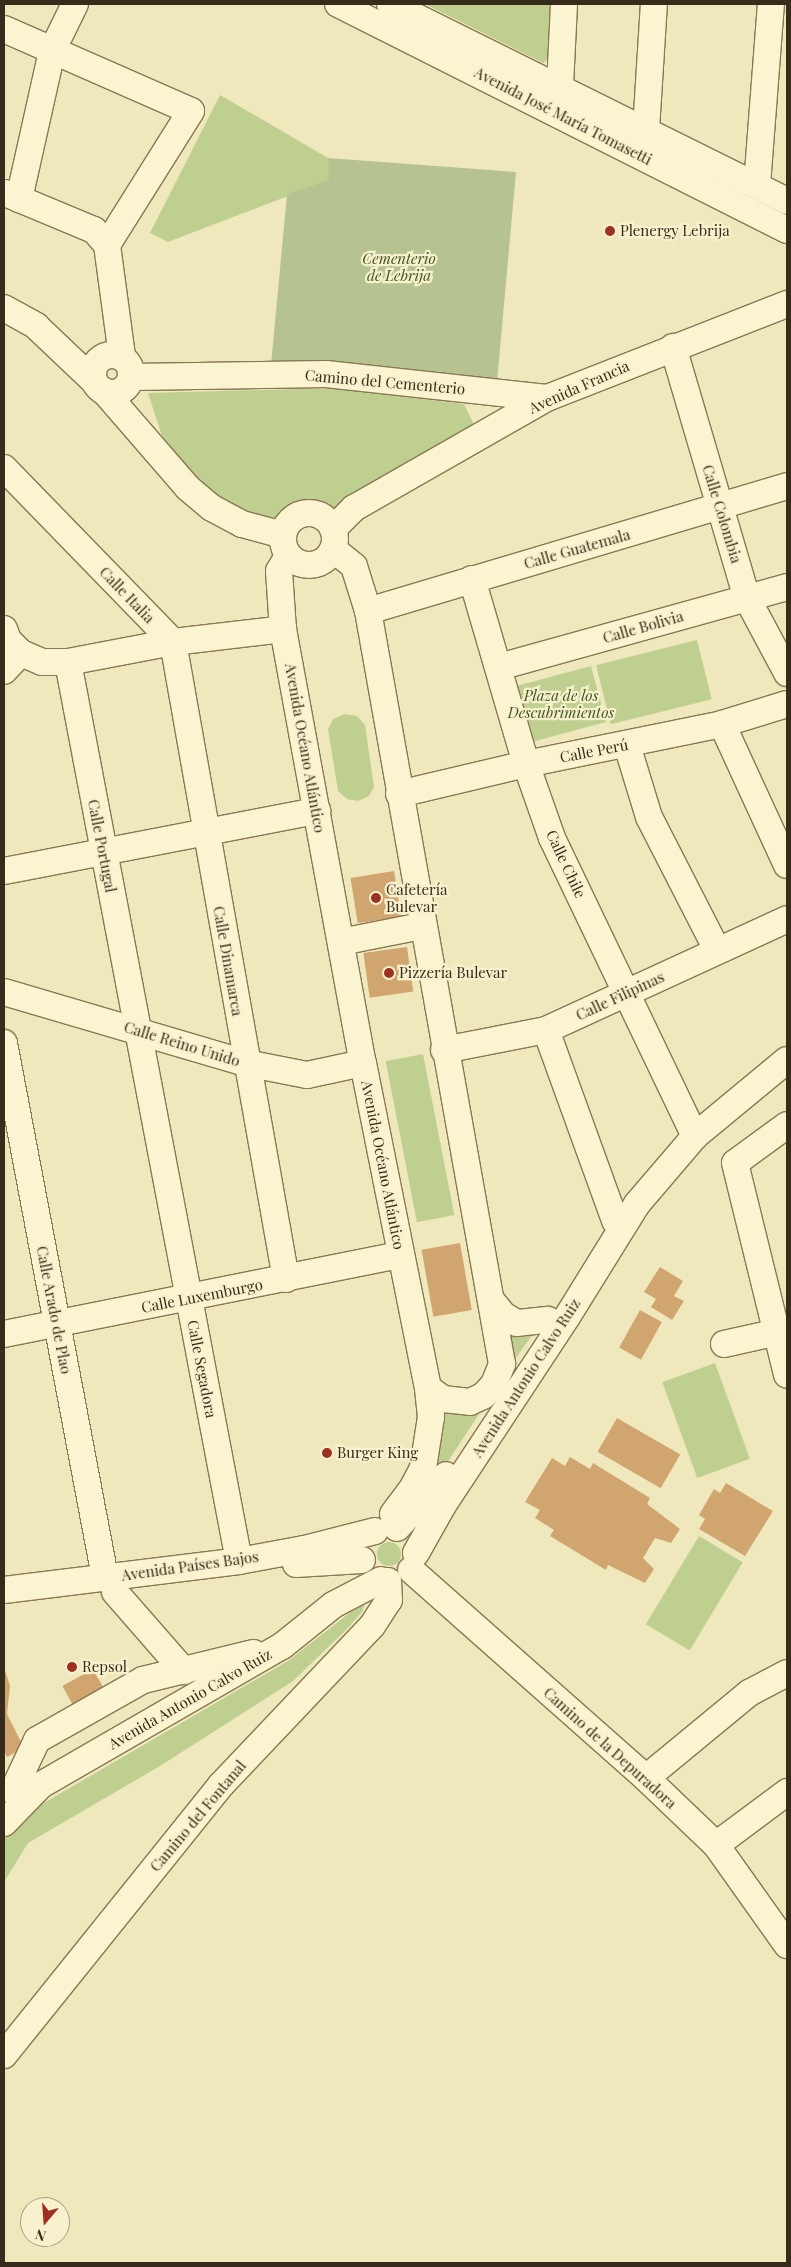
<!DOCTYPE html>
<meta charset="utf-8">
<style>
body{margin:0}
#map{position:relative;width:791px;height:2267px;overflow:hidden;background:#f0e8bd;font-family:"Playfair Display",serif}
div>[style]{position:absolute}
.green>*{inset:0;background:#bfcf90;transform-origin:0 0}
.round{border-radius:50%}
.cemetery>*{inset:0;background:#b6c390}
.building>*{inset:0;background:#d1a570;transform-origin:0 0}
.roads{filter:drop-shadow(1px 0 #897755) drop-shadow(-1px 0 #897755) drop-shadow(0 1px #897755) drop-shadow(0 -1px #897755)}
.minor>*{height:26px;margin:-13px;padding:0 13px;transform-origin:13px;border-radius:13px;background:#fbf4d0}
.minor>.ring{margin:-13px;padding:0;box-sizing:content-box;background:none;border:26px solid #fbf4d0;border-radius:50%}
.dots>*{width:14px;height:14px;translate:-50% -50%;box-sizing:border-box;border:2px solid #f7f1cd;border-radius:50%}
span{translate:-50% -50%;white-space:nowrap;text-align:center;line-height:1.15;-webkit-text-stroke:4.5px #f7f1cd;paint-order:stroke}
.street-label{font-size:15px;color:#372c1b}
.poi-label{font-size:15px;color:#372c1b}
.left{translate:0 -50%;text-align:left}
.park-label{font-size:15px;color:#415520;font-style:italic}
.frame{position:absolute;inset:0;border:5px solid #372c1b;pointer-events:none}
.north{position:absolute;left:20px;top:2197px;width:50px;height:50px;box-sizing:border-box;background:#f7f1cd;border:1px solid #aaa286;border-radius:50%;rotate:198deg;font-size:14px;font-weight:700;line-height:20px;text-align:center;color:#372c1b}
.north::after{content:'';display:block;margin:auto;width:18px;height:22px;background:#9c3021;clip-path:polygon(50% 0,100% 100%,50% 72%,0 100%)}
</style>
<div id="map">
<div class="green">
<i style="clip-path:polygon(425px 4px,555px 4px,550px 58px,543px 63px)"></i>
<i style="clip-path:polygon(220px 95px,328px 158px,330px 180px,168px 242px,150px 233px)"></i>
<i style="clip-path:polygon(335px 388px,464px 404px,474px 425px,331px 509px,298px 506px,270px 525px,202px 488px,162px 436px,148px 393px)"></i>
<i style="left:697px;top:640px;width:61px;height:104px;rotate:76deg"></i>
<i style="left:591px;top:666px;width:58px;height:78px;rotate:75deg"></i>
<i style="clip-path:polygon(345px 714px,357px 716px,365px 725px,374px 787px,369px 796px,358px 801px,347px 799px,338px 791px,328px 729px,333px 719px)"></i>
<i style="left:423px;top:1054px;width:164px;height:38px;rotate:79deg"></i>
<i style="clip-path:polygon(505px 1327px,533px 1334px,511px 1365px)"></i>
<i style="left:715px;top:1363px;width:102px;height:56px;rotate:70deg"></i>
<i style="clip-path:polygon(438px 1405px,483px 1408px,439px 1475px,427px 1479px)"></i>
<i style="left:699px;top:1536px;width:51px;height:103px;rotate:31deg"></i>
<i class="round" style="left:377px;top:1542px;width:24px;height:24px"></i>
<i style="clip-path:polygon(366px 1600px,362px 1612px,346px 1630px,293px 1681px,160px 1766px,28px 1843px,4px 1882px,4px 1837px,18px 1818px,288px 1661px)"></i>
</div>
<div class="cemetery">
<i style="clip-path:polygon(328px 158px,516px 172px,497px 382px,271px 365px,287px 194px,329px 180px)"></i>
</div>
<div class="building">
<i style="left:394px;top:871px;width:46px;height:44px;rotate:81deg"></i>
<i style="left:407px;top:947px;width:45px;height:44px;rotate:82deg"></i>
<i style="left:460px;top:1243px;width:68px;height:39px;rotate:80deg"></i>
<i style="clip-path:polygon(660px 1267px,683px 1281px,674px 1296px,684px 1301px,672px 1320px,651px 1307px,656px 1299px,644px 1292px)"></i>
<i style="left:640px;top:1310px;width:25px;height:43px;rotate:29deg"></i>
<i style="left:617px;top:1418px;width:73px;height:39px;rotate:30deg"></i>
<i style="clip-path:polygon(570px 1457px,590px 1469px,593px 1463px,650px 1498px,647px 1504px,680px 1529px,671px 1543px,655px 1538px,643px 1558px,654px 1569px,645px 1583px,608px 1565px,606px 1570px,550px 1536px,554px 1530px,535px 1518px,540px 1510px,525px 1502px,552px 1458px,565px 1466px)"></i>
<i style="clip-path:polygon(726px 1483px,773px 1511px,745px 1556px,699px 1529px,705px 1519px,699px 1515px,714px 1489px,720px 1493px)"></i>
<i style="clip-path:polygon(4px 1667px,10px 1686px,7px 1714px,24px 1748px,7px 1757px,4px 1750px)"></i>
<i style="left:93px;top:1669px;width:47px;height:35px;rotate:61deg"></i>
</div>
<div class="roads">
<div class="minor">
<i style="left:338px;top:4px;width:503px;rotate:26.72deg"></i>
<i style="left:390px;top:4px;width:443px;rotate:26.4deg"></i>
<i style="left:4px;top:29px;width:204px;rotate:23.7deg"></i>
<i style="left:191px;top:111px;width:158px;rotate:122.1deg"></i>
<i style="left:107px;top:245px;width:112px;rotate:82.3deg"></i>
<i style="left:560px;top:86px;width:82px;rotate:-87.2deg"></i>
<i style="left:646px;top:130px;width:126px;rotate:-86.4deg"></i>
<i style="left:757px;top:185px;width:182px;rotate:-85.6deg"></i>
<i style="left:5px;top:193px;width:96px;rotate:22.6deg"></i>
<i style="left:94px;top:230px;width:20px;rotate:49deg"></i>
<i style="left:19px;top:199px;width:152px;rotate:-77.4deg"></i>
<i style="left:52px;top:51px;width:52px;rotate:-63.9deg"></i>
<i style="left:4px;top:308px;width:37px;rotate:29deg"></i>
<i style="left:36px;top:326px;width:80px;rotate:43.5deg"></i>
<i style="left:673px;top:347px;width:262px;rotate:73.6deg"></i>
<i style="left:747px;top:598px;width:85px;rotate:61.9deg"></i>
<i class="ring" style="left:93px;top:355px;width:12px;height:12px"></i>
<i style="left:132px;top:377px;width:194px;rotate:-0.9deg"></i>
<i style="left:326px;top:374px;width:222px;rotate:6.2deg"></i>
<i style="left:104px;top:391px;width:128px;rotate:49.1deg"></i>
<i style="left:188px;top:488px;width:31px;rotate:40deg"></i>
<i style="left:212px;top:508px;width:34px;rotate:28deg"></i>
<i style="left:242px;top:524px;width:42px;rotate:15deg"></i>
<i style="left:4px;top:468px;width:243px;rotate:45.8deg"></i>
<i style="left:173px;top:642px;width:111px;rotate:-6.7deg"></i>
<i class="ring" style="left:283px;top:513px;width:26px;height:26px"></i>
<i style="left:333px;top:529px;width:30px;rotate:-45deg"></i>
<i style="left:354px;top:508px;width:222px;rotate:-29.7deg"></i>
<i style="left:547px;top:398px;width:258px;rotate:-21.4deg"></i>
<i style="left:288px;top:556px;width:17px;rotate:121deg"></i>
<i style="left:279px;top:571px;width:58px;rotate:86.1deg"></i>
<i style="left:283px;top:629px;width:441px;rotate:79.6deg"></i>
<i style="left:363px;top:1063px;width:331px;rotate:78.7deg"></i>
<i style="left:428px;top:1388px;width:19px;rotate:36deg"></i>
<i style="left:443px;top:1399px;width:27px;rotate:6deg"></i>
<i style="left:470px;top:1402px;width:14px;rotate:-25deg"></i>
<i style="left:483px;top:1396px;width:16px;rotate:-47deg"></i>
<i style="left:494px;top:1384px;width:22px;rotate:-68deg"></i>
<i style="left:502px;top:1364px;width:765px;rotate:-100.09deg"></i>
<i style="left:368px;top:611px;width:47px;rotate:-107.3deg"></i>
<i style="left:354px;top:566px;width:27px;rotate:-141deg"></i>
<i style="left:472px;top:579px;width:193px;rotate:73.7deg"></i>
<i style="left:526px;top:764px;width:78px;rotate:70.6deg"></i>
<i style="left:552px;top:838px;width:331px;rotate:64.4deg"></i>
<i style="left:368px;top:611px;width:437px;rotate:-16.6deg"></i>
<i style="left:4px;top:629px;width:12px;rotate:70deg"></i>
<i style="left:8px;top:640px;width:18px;rotate:45deg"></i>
<i style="left:21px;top:653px;width:23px;rotate:23deg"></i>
<i style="left:42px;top:662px;width:26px"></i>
<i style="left:68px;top:662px;width:107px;rotate:-10.8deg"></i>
<i style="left:173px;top:642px;width:647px;rotate:79.94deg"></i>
<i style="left:68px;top:662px;width:915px;rotate:79.23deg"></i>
<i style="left:499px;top:667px;width:299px;rotate:-15.5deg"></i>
<i style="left:4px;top:671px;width:25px;rotate:-47deg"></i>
<i style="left:722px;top:724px;width:155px;rotate:65.3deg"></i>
<i style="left:627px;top:745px;width:75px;rotate:73deg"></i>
<i style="left:649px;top:817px;width:149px;rotate:62.9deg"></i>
<i style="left:399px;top:794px;width:130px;rotate:-13.3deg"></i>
<i style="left:526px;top:764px;width:200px;rotate:-11.5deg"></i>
<i style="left:722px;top:724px;width:68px;rotate:-17.1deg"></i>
<i style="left:4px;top:871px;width:319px;rotate:-10.9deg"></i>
<i style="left:341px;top:942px;width:83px;rotate:-11.2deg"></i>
<i style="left:4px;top:992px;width:252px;rotate:16.4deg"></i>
<i style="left:246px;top:1063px;width:62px;rotate:11.1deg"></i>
<i style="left:307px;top:1075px;width:57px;rotate:-12.1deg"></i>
<i style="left:546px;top:1030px;width:203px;rotate:70.1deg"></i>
<i style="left:4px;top:1043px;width:543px;rotate:79.29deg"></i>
<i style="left:444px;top:1050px;width:104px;rotate:-11.1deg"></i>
<i style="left:546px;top:1030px;width:265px;rotate:-24.7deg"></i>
<i style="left:787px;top:1125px;width:64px;rotate:143.8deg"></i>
<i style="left:735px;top:1163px;width:218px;rotate:76.2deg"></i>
<i style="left:491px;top:1300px;width:19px;rotate:51deg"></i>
<i style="left:503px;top:1315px;width:16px;rotate:30deg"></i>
<i style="left:517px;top:1323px;width:31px;rotate:-6deg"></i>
<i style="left:4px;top:1334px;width:404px;rotate:-11.3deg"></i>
<i style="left:724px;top:1344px;width:65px;rotate:-12.5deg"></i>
<i style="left:393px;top:1514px;width:34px;rotate:-53deg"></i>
<i style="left:413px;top:1487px;width:21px;rotate:-62deg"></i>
<i style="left:423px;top:1468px;width:52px;rotate:-81.1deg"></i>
<i style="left:431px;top:1417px;width:29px;rotate:-96deg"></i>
<i style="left:397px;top:1528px;width:72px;rotate:-47.2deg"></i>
<i style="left:416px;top:1553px;width:55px;rotate:-60.6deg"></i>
<i style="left:443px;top:1505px;width:225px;rotate:-56.6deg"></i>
<i style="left:567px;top:1317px;width:133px;rotate:-58.2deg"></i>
<i style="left:637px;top:1204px;width:89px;rotate:-49.5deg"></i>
<i style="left:695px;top:1136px;width:119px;rotate:-39.6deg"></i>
<i style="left:296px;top:1564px;width:66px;rotate:-3.5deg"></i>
<i style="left:411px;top:1570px;width:314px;rotate:41.5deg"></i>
<i style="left:646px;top:1778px;width:97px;rotate:43.7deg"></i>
<i style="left:716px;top:1845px;width:123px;rotate:54.6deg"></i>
<i style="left:4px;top:1590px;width:237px;rotate:-7deg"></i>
<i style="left:239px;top:1561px;width:66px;rotate:-10.5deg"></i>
<i style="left:304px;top:1549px;width:73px;rotate:-14.2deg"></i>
<i style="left:115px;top:1592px;width:105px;rotate:48.9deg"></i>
<i style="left:646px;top:1778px;width:134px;rotate:-39.5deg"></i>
<i style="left:749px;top:1693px;width:43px;rotate:-27.8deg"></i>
<i style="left:13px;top:1791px;width:56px;rotate:-64.8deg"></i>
<i style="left:37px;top:1740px;width:122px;rotate:-29.5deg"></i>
<i style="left:143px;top:1680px;width:114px;rotate:-13.7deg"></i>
<i style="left:4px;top:1823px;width:53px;rotate:-45.8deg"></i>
<i style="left:41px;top:1785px;width:278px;rotate:-30deg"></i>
<i style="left:282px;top:1646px;width:65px;rotate:-38.8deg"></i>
<i style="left:333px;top:1605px;width:54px;rotate:-27.5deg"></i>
<i style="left:716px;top:1845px;width:89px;rotate:-36.7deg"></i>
<i style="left:4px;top:2055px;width:346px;rotate:-51.2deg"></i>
<i style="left:221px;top:1785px;width:219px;rotate:-46.5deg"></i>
<i style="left:372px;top:1626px;width:31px;rotate:-57deg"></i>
<i style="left:389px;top:1600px;width:19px;rotate:-93deg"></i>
</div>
</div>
<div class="dots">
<i style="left:610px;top:231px;background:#9c3021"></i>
<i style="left:376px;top:898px;background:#9c3021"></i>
<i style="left:389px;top:973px;background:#9c3021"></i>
<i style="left:327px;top:1453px;background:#9c3021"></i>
<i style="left:72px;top:1667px;background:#9c3021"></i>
</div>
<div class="street-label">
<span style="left:563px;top:116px;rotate:27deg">Avenida José María Tomasetti</span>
<span style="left:385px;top:382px;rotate:5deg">Camino del Cementerio</span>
<span style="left:579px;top:387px;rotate:-24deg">Avenida Francia</span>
<span style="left:722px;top:514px;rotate:73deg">Calle Colombia</span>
<span style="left:577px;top:549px;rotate:-16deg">Calle Guatemala</span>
<span style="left:127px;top:595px;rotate:46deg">Calle Italia</span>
<span style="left:643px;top:627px;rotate:-16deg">Calle Bolivia</span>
<span style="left:305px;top:748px;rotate:80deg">Avenida Océano Atlántico</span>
<span style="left:594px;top:751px;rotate:-11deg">Calle Perú</span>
<span style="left:102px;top:846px;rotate:79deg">Calle Portugal</span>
<span style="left:566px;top:864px;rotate:65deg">Calle Chile</span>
<span style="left:228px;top:961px;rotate:80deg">Calle Dinamarca</span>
<span style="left:620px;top:996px;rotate:-25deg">Calle Filipinas</span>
<span style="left:182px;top:1044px;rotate:17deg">Calle Reino Unido</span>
<span style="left:383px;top:1165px;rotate:79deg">Avenida Océano Atlántico</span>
<span style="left:202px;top:1296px;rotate:-11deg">Calle Luxemburgo</span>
<span style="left:54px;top:1310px;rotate:79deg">Calle Arado de Plao</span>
<span style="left:202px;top:1369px;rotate:79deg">Calle Segadora</span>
<span style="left:526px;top:1378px;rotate:-57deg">Avenida Antonio Calvo Ruiz</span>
<span style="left:190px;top:1566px;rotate:-8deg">Avenida Países Bajos</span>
<span style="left:190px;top:1699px;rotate:-30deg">Avenida Antonio Calvo Ruiz</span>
<span style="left:610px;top:1748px;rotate:42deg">Camino de la Depuradora</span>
<span style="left:198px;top:1816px;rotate:-50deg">Camino del Fontanal</span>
</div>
<div class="poi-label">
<span class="left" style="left:620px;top:231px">Plenergy Lebrija</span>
<span class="left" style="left:386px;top:898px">Cafetería<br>Bulevar</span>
<span class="left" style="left:399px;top:973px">Pizzería Bulevar</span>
<span class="left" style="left:337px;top:1453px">Burger King</span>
<span class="left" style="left:82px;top:1667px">Repsol</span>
</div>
<div class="park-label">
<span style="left:399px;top:267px">Cementerio<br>de Lebrija</span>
<span style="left:561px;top:704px">Plaza de los<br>Descubrimientos</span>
</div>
<div class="frame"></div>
<div class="north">N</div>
</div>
